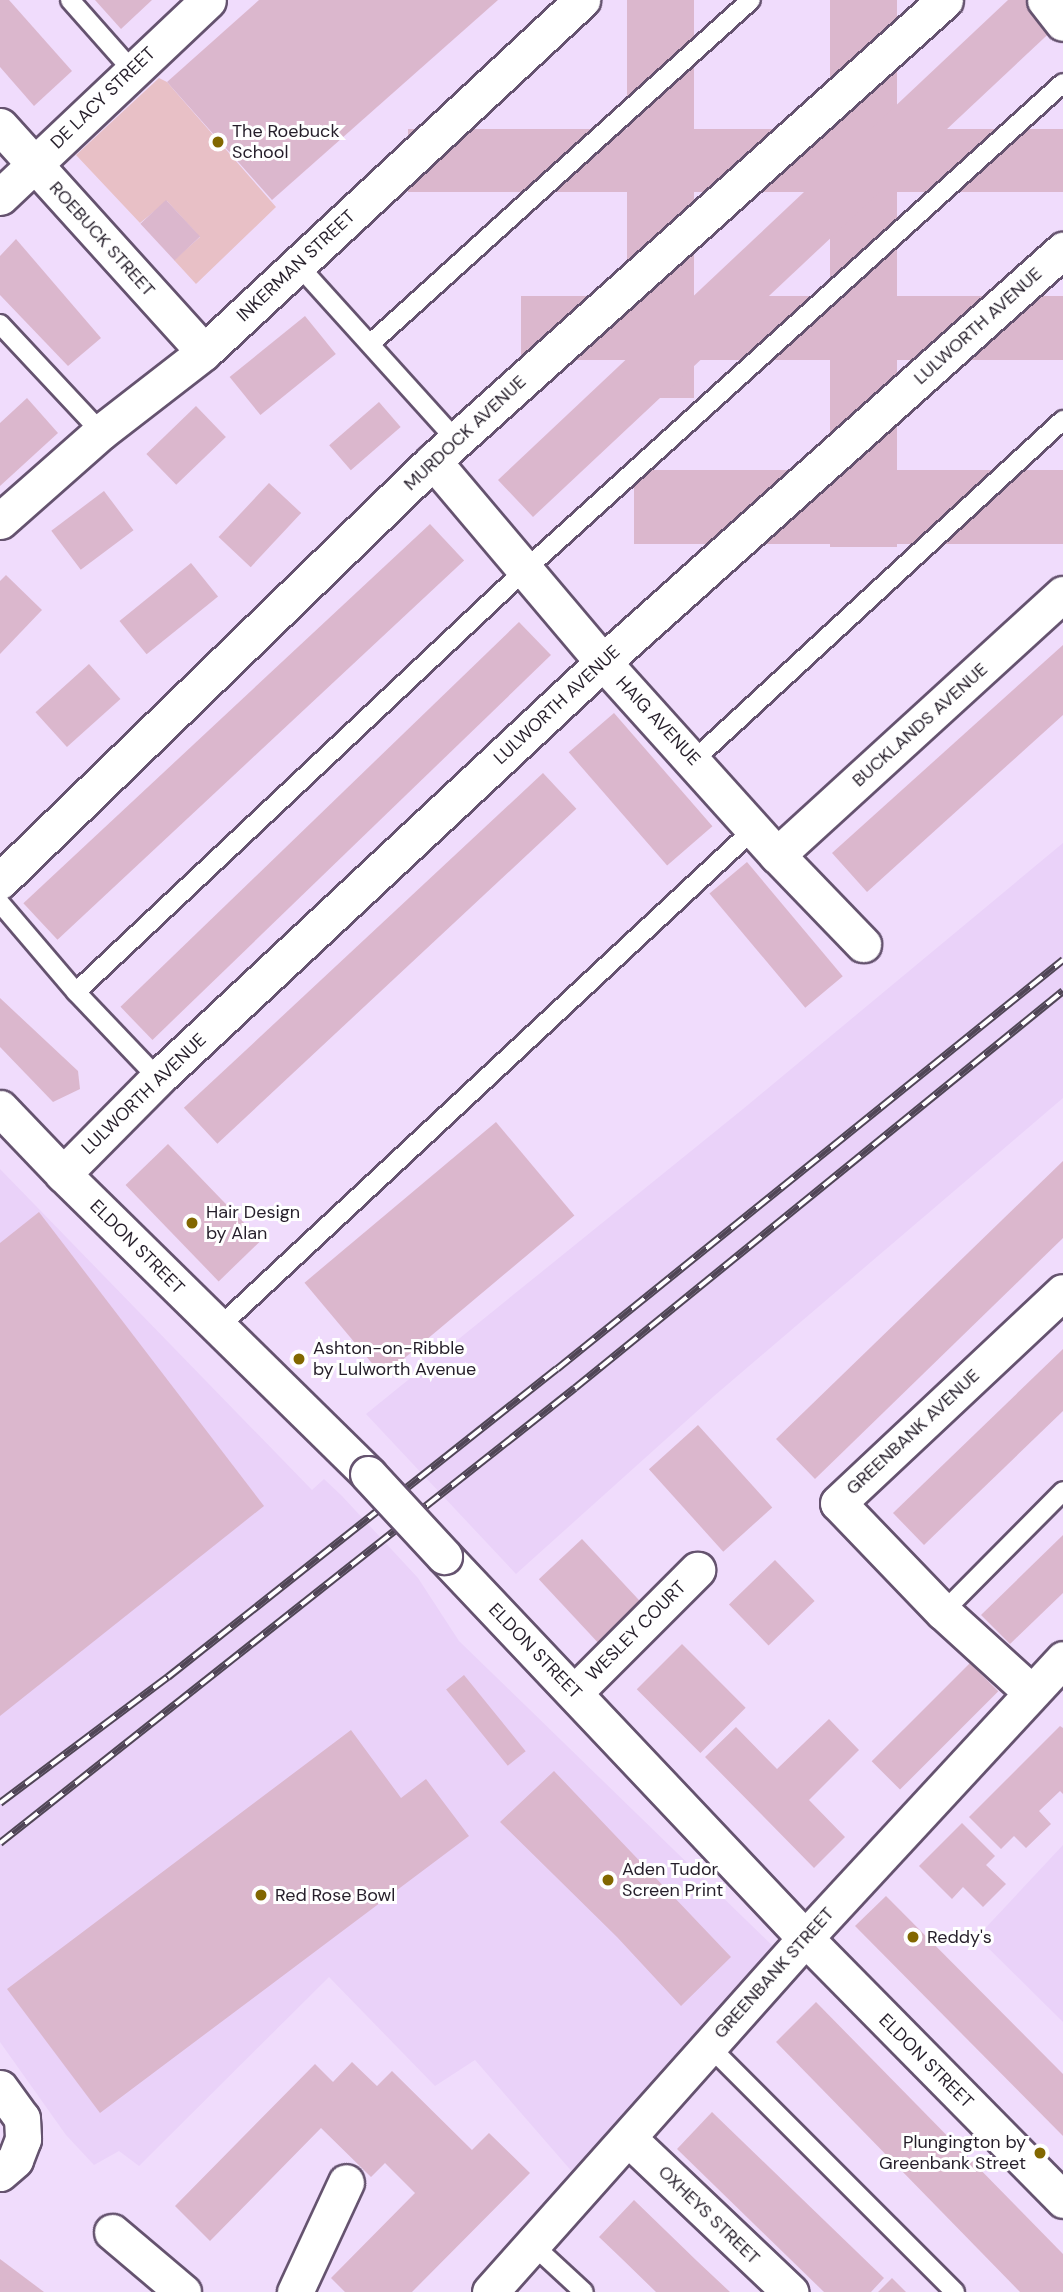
<!DOCTYPE html>
<style>
body{margin:0}
#map{position:relative;width:1063px;height:2292px;overflow:hidden;background:#f0dcfc;font-family:"DM Sans",sans-serif}
div>[style]{position:absolute}
.built>*{inset:0;background:#ead2f9}
.green>*{inset:0;background:#e8c0c6}
.building>*{inset:0;background:#dbb7cd;transform-origin:0 0}
.roads{filter:drop-shadow(2px 0 #65536f) drop-shadow(-2px 0 #65536f) drop-shadow(0 2px #65536f) drop-shadow(0 -2px #65536f)}
.lane>*{height:18px;margin:-9px;padding:0 9px;transform-origin:9px;border-radius:9px;background:#fff}
.street>*{height:35px;margin:-17.5px;padding:0 17.5px;transform-origin:17.5px;border-radius:17.5px;background:#fff}
.rail>*{height:8px;margin-top:-4px;transform-origin:0;background:repeating-linear-gradient(90deg,#fff 0 16px,#504656 0 32px);box-sizing:border-box;border-block:2px solid #504656}
.bridges{filter:drop-shadow(2px 0 #65536f) drop-shadow(-2px 0 #65536f) drop-shadow(0 2px #65536f) drop-shadow(0 -2px #65536f)}
.street-bridge>*{height:35px;margin:-17.5px;padding:0 17.5px;transform-origin:17.5px;border-radius:17.5px;background:#fff}
.dots>*{width:19px;height:19px;translate:-50% -50%;box-sizing:border-box;border:4px solid #fff;border-radius:50%}
span{translate:-50% -50%;white-space:nowrap;text-align:center;line-height:1.15;-webkit-text-stroke:6px #fff;paint-order:stroke}
.street-label{font-size:18px;color:#251e2a}
.poi-label{font-size:18px;color:#251e2a}
.left{translate:0 -50%;text-align:left}
.right{translate:-100% -50%;text-align:right}
</style>
<div id="map">
<div class="built">
<i style="clip-path:polygon(1063px 843px,1063px 1098px,714px 1396px,516px 1574px,366px 1414px,743px 1109px)"></i>
<i style="clip-path:polygon(0 1169px,312px 1490px,324px 1479px,342px 1496px,418px 1578px,459px 1641px,778px 1951px,574px 2174px,475px 2060px,435px 2086px,329px 1977px,139px 2166px,119px 2151px,94px 2165px,66px 2135px,0 2042px)"></i>
<i style="clip-path:polygon(1063px 1845px,1063px 2022px,977px 1937px)"></i>
</div>
<div class="green">
<i style="clip-path:polygon(159px 78px,167px 82px,276px 207px,196px 284px,174px 260px,200px 237px,167px 201px,140px 223px,76px 155px)"></i>
</div>
<div class="building">
<i style="clip-path:polygon(0 0,9px 0,72px 71px,34px 106px,0 67px)"></i>
<i style="clip-path:polygon(95px 0,152px 0,121px 29px)"></i>
<i style="clip-path:polygon(259px 0,498px 0,272px 200px,167px 82px)"></i>
<i style="left:627px;top:0;width:67px;height:398px"></i>
<i style="left:830px;top:0;width:67px;height:547px"></i>
<i style="clip-path:polygon(1008px 0,1035px 0,1058px 25px,533px 517px,498px 480px)"></i>
<i style="left:1063px;top:129px;width:63px;height:655px;rotate:90deg"></i>
<i style="left:166px;top:200px;width:50px;height:35px;rotate:47deg"></i>
<i style="clip-path:polygon(16px 239px,101px 338px,68px 366px,0 295px,0 256px)"></i>
<i style="left:1063px;top:296px;width:64px;height:542px;rotate:90deg"></i>
<i style="left:305px;top:316px;width:49px;height:97px;rotate:51deg"></i>
<i style="clip-path:polygon(27px 398px,58px 433px,0 486px,0 423px)"></i>
<i style="left:379px;top:402px;width:33px;height:66px;rotate:49deg"></i>
<i style="left:196px;top:406px;width:43px;height:69px;rotate:46deg"></i>
<i style="left:1063px;top:470px;width:74px;height:429px;rotate:90deg"></i>
<i style="left:269px;top:483px;width:44px;height:74px;rotate:43deg"></i>
<i style="left:104px;top:491px;width:49px;height:66px;rotate:53deg"></i>
<i style="left:430px;top:524px;width:50px;height:556px;rotate:47deg"></i>
<i style="left:191px;top:563px;width:43px;height:92px;rotate:51deg"></i>
<i style="clip-path:polygon(6px 575px,42px 610px,0 654px,0 581px)"></i>
<i style="left:519px;top:622px;width:46px;height:554px;rotate:46deg"></i>
<i style="clip-path:polygon(1063px 645px,1063px 715px,867px 892px,832px 853px)"></i>
<i style="left:89px;top:664px;width:47px;height:72px;rotate:48deg"></i>
<i style="left:614px;top:713px;width:150px;height:60px;rotate:49deg"></i>
<i style="left:543px;top:773px;width:49px;height:491px;rotate:47deg"></i>
<i style="left:747px;top:862px;width:149px;height:49px;rotate:50deg"></i>
<i style="clip-path:polygon(0 998px,78px 1071px,80px 1089px,53px 1102px,0 1047px)"></i>
<i style="left:496px;top:1122px;width:122px;height:250px;rotate:50deg"></i>
<i style="left:168px;top:1144px;width:134px;height:59px;rotate:46deg"></i>
<i style="clip-path:polygon(1063px 1161px,1063px 1238px,815px 1479px,776px 1439px)"></i>
<i style="clip-path:polygon(39px 1212px,264px 1506px,0 1716px,0 1243px)"></i>
<i style="clip-path:polygon(1063px 1349px,1063px 1411px,924px 1545px,893px 1513px)"></i>
<i style="left:698px;top:1425px;width:111px;height:66px;rotate:48deg"></i>
<i style="clip-path:polygon(1063px 1535px,1063px 1593px,1010px 1644px,981px 1615px)"></i>
<i style="left:582px;top:1539px;width:93px;height:59px;rotate:47deg"></i>
<i style="left:775px;top:1560px;width:57px;height:64px;rotate:46deg"></i>
<i style="left:682px;top:1644px;width:90px;height:64px;rotate:45deg"></i>
<i style="left:970px;top:1663px;width:40px;height:139px;rotate:45deg"></i>
<i style="left:464px;top:1675px;width:98px;height:23px;rotate:51deg"></i>
<i style="clip-path:polygon(829px 1719px,859px 1750px,809px 1800px,845px 1837px,814px 1868px,705px 1757px,736px 1727px,777px 1769px)"></i>
<i style="clip-path:polygon(1060px 1726px,1063px 1728px,1063px 1794px,1060px 1791px,1039px 1811px,1051px 1824px,1026px 1848px,1014px 1836px,1001px 1849px,969px 1817px)"></i>
<i style="clip-path:polygon(351px 1730px,401px 1798px,426px 1779px,469px 1836px,100px 2113px,7px 1989px)"></i>
<i style="clip-path:polygon(554px 1771px,731px 1957px,681px 2006px,617px 1937px,500px 1822px)"></i>
<i style="clip-path:polygon(962px 1823px,995px 1856px,986px 1865px,1006px 1884px,983px 1907px,963px 1887px,952px 1899px,919px 1866px)"></i>
<i style="clip-path:polygon(886px 1896px,1063px 2074px,1063px 2136px,855px 1926px)"></i>
<i style="clip-path:polygon(816px 2002px,1063px 2254px,1063px 2292px,1020px 2292px,776px 2042px)"></i>
<i style="clip-path:polygon(352px 2062px,377px 2086px,392px 2071px,472px 2150px,489px 2133px,530px 2173px,412px 2292px,345px 2292px,331px 2278px,415px 2193px,385px 2163px,371px 2177px,321px 2128px,210px 2241px,175px 2206px,315px 2064px,333px 2082px)"></i>
<i style="clip-path:polygon(712px 2112px,884px 2278px,871px 2292px,824px 2292px,677px 2149px)"></i>
<i style="clip-path:polygon(634px 2200px,697px 2261px,730px 2292px,656px 2292px,620px 2257px,599px 2237px)"></i>
<i style="clip-path:polygon(0 2259px,44px 2292px,0 2292px)"></i>
<i style="clip-path:polygon(892px 2278px,906px 2292px,878px 2292px)"></i>
</div>
<div class="roads">
<div class="lane">
<i style="left:70px;top:0;width:94px;rotate:48.5deg"></i>
<i style="left:298px;top:265px;width:236px;rotate:47.9deg"></i>
<i style="left:0;top:324px;width:148px;rotate:46.9deg"></i>
<i style="left:370px;top:344px;width:513px;rotate:-42.08deg"></i>
<i style="left:694px;top:760px;width:502px;rotate:-42.66deg"></i>
<i style="left:0;top:903px;width:117px;rotate:49.5deg"></i>
<i style="left:76px;top:992px;width:119px;rotate:46.4deg"></i>
<i style="left:76px;top:992px;width:618px;rotate:-43.23deg"></i>
<i style="left:526px;top:569px;width:724px;rotate:-42.15deg"></i>
<i style="left:218px;top:1328px;width:734px;rotate:-42.96deg"></i>
<i style="left:943px;top:1612px;width:170px;rotate:-45.2deg"></i>
<i style="left:709px;top:2046px;width:348px;rotate:45deg"></i>
<i style="left:533px;top:2245px;width:69px;rotate:42.7deg"></i>
</div>
<div class="street">
<i style="left:1045px;top:0;width:29px;rotate:52deg"></i>
<i style="left:0;top:126px;width:304px;rotate:47.9deg"></i>
<i style="left:0;top:197px;width:286px;rotate:-43.4deg"></i>
<i style="left:433px;top:461px;width:263px;rotate:49.8deg"></i>
<i style="left:603px;top:662px;width:260px;rotate:48deg"></i>
<i style="left:777px;top:855px;width:124px;rotate:46deg"></i>
<i style="left:0;top:521px;width:135px;rotate:-41.4deg"></i>
<i style="left:101px;top:432px;width:130px;rotate:-37.8deg"></i>
<i style="left:204px;top:352px;width:517px;rotate:-42.96deg"></i>
<i style="left:777px;top:855px;width:387px;rotate:-42.4deg"></i>
<i style="left:0;top:881px;width:603px;rotate:-44.13deg"></i>
<i style="left:433px;top:461px;width:689px;rotate:-42deg"></i>
<i style="left:0;top:1108px;width:91px;rotate:46.3deg"></i>
<i style="left:63px;top:1174px;width:428px;rotate:44.5deg"></i>
<i style="left:63px;top:1174px;width:135px;rotate:-45.3deg"></i>
<i style="left:158px;top:1078px;width:609px;rotate:-43.07deg"></i>
<i style="left:603px;top:662px;width:618px;rotate:-41.85deg"></i>
<i style="left:444px;top:1556px;width:526px;rotate:46.62deg"></i>
<i style="left:805px;top:1938px;width:368px;rotate:45.4deg"></i>
<i style="left:575px;top:1692px;width:173px;rotate:-45deg"></i>
<i style="left:1031px;top:1692px;width:119px;rotate:-137.7deg"></i>
<i style="left:943px;top:1612px;width:151px;rotate:-133.9deg"></i>
<i style="left:838px;top:1503px;width:308px;rotate:-43.2deg"></i>
<i style="left:0;top:2088px;width:37px;rotate:54deg"></i>
<i style="left:22px;top:2118px;width:21px;rotate:87deg"></i>
<i style="left:23px;top:2139px;width:22px;rotate:111deg"></i>
<i style="left:15px;top:2160px;width:20px;rotate:139deg"></i>
<i style="left:628px;top:2138px;width:224px;rotate:43.5deg"></i>
<i style="left:112px;top:2232px;width:93px;rotate:40.2deg"></i>
<i style="left:295px;top:2292px;width:121px;rotate:-65.1deg"></i>
<i style="left:490px;top:2292px;width:474px;rotate:-48.3deg"></i>
<i style="left:805px;top:1938px;width:380px;rotate:-47.2deg"></i>
</div>
</div>
<div class="rail">
<i style="left:0;top:1803px;width:210px;rotate:-36.9deg"></i>
<i style="left:168px;top:1677px;width:496px;rotate:-38.4deg"></i>
<i style="left:557px;top:1369px;width:651px;rotate:-38.95deg"></i>
<i style="left:0;top:1843px;width:733px;rotate:-38.35deg"></i>
<i style="left:575px;top:1388px;width:629px;rotate:-39.13deg"></i>
</div>
<div class="bridges">
<div class="street-bridge">
<i style="left:368px;top:1474px;width:112px;rotate:47.2deg"></i>
</div>
</div>
<div class="dots">
<i style="left:218px;top:142px;background:#826700"></i>
<i style="left:192px;top:1223px;background:#826700"></i>
<i style="left:299px;top:1359px;background:#826700"></i>
<i style="left:608px;top:1880px;background:#826700"></i>
<i style="left:261px;top:1895px;background:#826700"></i>
<i style="left:913px;top:1937px;background:#826700"></i>
<i style="left:1040px;top:2153px;background:#826700"></i>
</div>
<div class="street-label">
<span style="left:103px;top:98px;rotate:-44deg">DE LACY STREET</span>
<span style="left:102px;top:239px;rotate:48deg">ROEBUCK STREET</span>
<span style="left:296px;top:266px;rotate:-43deg">INKERMAN STREET</span>
<span style="left:978px;top:326px;rotate:-42deg">LULWORTH AVENUE</span>
<span style="left:465px;top:433px;rotate:-43deg">MURDOCK AVENUE</span>
<span style="left:557px;top:705px;rotate:-43deg">LULWORTH AVENUE</span>
<span style="left:658px;top:721px;rotate:47deg">HAIG AVENUE</span>
<span style="left:920px;top:725px;rotate:-42deg">BUCKLANDS AVENUE</span>
<span style="left:144px;top:1094px;rotate:-44deg">LULWORTH AVENUE</span>
<span style="left:137px;top:1247px;rotate:45deg">ELDON STREET</span>
<span style="left:913px;top:1432px;rotate:-43deg">GREENBANK AVENUE</span>
<span style="left:636px;top:1631px;rotate:-45deg">WESLEY COURT</span>
<span style="left:535px;top:1651px;rotate:46deg">ELDON STREET</span>
<span style="left:774px;top:1973px;rotate:-48deg">GREENBANK STREET</span>
<span style="left:926px;top:2061px;rotate:45deg">ELDON STREET</span>
<span style="left:709px;top:2215px;rotate:44deg">OXHEYS STREET</span>
</div>
<div class="poi-label">
<span class="left" style="left:232px;top:142px">The Roebuck<br>School</span>
<span class="left" style="left:206px;top:1223px">Hair Design<br>by Alan</span>
<span class="left" style="left:313px;top:1359px">Ashton-on-Ribble<br>by Lulworth Avenue</span>
<span class="left" style="left:622px;top:1880px">Aden Tudor<br>Screen Print</span>
<span class="left" style="left:275px;top:1895px">Red Rose Bowl</span>
<span class="left" style="left:927px;top:1937px">Reddy's</span>
<span class="right" style="left:1026px;top:2153px">Plungington by<br>Greenbank Street</span>
</div>
</div>
